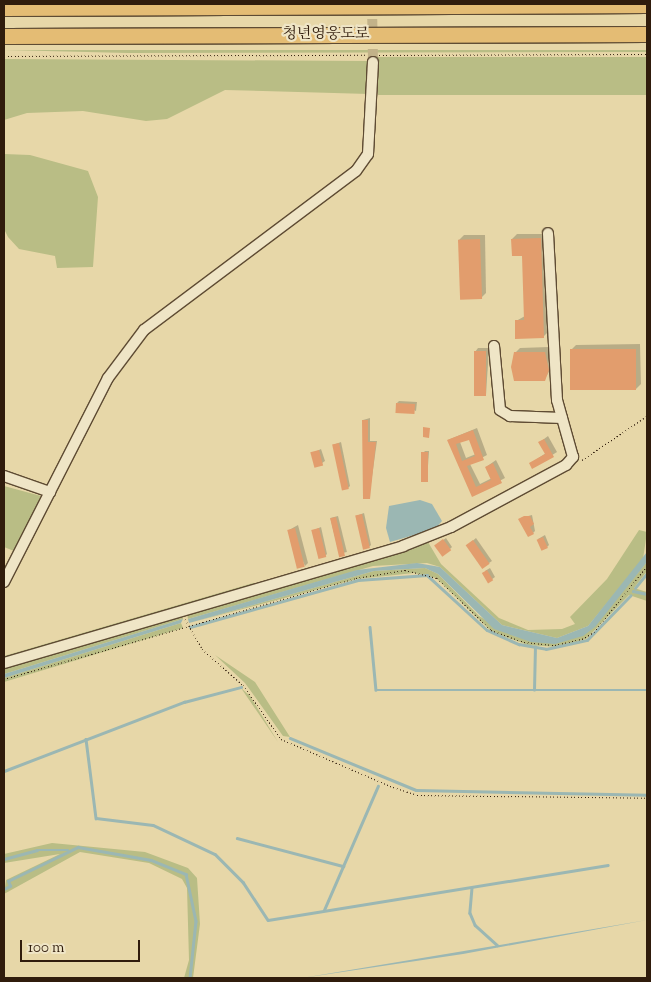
<!DOCTYPE html>
<meta charset="utf-8">
<style>
body{margin:0}
#map{position:relative;width:651px;height:982px;overflow:hidden;background:#e7d7a8;font-family:"Sorts Mill Goudy","Noto Serif KR",serif}
div>[style]{position:absolute}
.green>*{inset:0;background:#b9bd85;transform-origin:0 0}
.water>*{inset:0;background:#9bb7b3}
.shadow>*{inset:0;background:#0003;transform-origin:0 0}
.stream>*{height:2.5px;margin:-1.25px;padding:0 1.25px;transform-origin:1.25px;border-radius:1.25px;background:#9bb7b3}
.building>*{inset:0;background:#e29d6d;transform-origin:0 0}
.minor-tunnel>*{height:10px;margin-top:-5px;transform-origin:0;background:repeating-linear-gradient(90deg,#c2b289 0 10px,transparent 0 15px)}
.path>*{height:1px;margin-top:-0.5px;transform-origin:0;background:repeating-linear-gradient(90deg,#301c0c 0 1px,transparent 0 3.5px)}
.roads{filter:drop-shadow(1px 0 #5e4b33) drop-shadow(-1px 0 #5e4b33) drop-shadow(0 1px #5e4b33) drop-shadow(0 -1px #5e4b33)}
.minor>*{height:10px;margin:-5px;padding:0 5px;transform-origin:5px;border-radius:5px;background:#efe5c6}
.highway>*{height:15px;margin:-7.5px;padding:0 7.5px;transform-origin:7.5px;border-radius:7.5px;background:#e4bc74}
span{translate:-50% -50%;white-space:nowrap;text-align:center;line-height:1.15;-webkit-text-stroke:4.5px #efe5c6;paint-order:stroke}
.street-label{font-size:15px;color:#301c0c}
.frame{position:absolute;inset:0;border:5px solid #301c0c;pointer-events:none}
.scale{position:absolute;left:20px;top:940px;width:120px;height:22px;box-sizing:border-box;border:2px solid #301c0c;border-top:0;padding-left:6px;font-size:15px;line-height:18px;white-space:nowrap;color:#301c0c;-webkit-text-stroke:4px #efe5c6;paint-order:stroke}
</style>
<div id="map">
<div class="green">
<i style="clip-path:polygon(4px 50px,647px 50px,647px 52px,128px 53px)"></i>
<i style="left:647px;top:57px;width:38px;height:269px;rotate:90deg"></i>
<i style="clip-path:polygon(4px 59px,370px 61px,369px 94px,225px 90px,167px 119px,146px 121px,83px 111px,27px 113px,4px 120px)"></i>
<i style="clip-path:polygon(4px 154px,30px 155px,88px 171px,98px 197px,93px 267px,57px 268px,55px 256px,19px 249px,8px 237px,4px 229px)"></i>
<i style="clip-path:polygon(4px 486px,41px 496px,14px 551px,4px 547px)"></i>
<i style="clip-path:polygon(639px 530px,647px 532px,643px 559px,588px 626px,557px 638px,502px 625px,440px 567px,427px 563px,373px 566px,188px 619px,187px 614px,428px 542px,441px 564px,499px 618px,528px 630px,562px 629px,575px 624px,570px 617px,607px 579px)"></i>
<i style="clip-path:polygon(647px 562px,647px 571px,634px 588px,647px 592px,647px 601px,629px 595px,586px 639px,558px 647px,528px 645px,492px 632px,436px 578px,414px 573px,357px 579px,189px 623px,374px 571px,425px 568px,438px 574px,479px 616px,514px 636px,546px 643px,589px 631px)"></i>
<i style="clip-path:polygon(253px 583px,264px 586px,4px 660px,4px 656px)"></i>
<i style="clip-path:polygon(182px 615px,183px 619px,4px 674px,4px 667px)"></i>
<i style="clip-path:polygon(181px 623px,183px 628px,4px 682px,4px 678px)"></i>
<i style="clip-path:polygon(215px 655px,255px 682px,290px 737px,283px 736px,245px 683px)"></i>
<i style="clip-path:polygon(241px 688px,250px 696px,278px 742px)"></i>
<i style="clip-path:polygon(52px 843px,145px 852px,188px 868px,197px 878px,200px 924px,193px 978px,184px 978px,189px 960px,187px 888px,182px 879px,149px 863px,80px 852px,4px 894px,6px 880px,60px 854px,4px 863px,4px 854px)"></i>
</div>
<div class="water">
<i style="clip-path:polygon(420px 500px,432px 504px,442px 521px,435px 529px,390px 542px,386px 528px,389px 506px)"></i>
<i style="clip-path:polygon(647px 552px,647px 562px,595px 627px,583px 636px,555px 644px,531px 642px,494px 629px,438px 574px,425px 568px,374px 571px,189px 623px,188px 619px,357px 570px,417px 563px,440px 567px,502px 625px,557px 638px,588px 626px)"></i>
<i style="clip-path:polygon(183px 619px,181px 623px,4px 678px,4px 674px)"></i>
<i style="clip-path:polygon(647px 920px,463px 954px,302px 978px,452px 953px)"></i>
</div>
<div class="shadow">
<i style="clip-path:polygon(517px 234px,545px 234px,548px 332px,543px 337px,516px 321px,525px 316px,524px 255px,512px 239px)"></i>
<i style="clip-path:polygon(464px 235px,485px 235px,486px 293px,481px 298px,459px 240px)"></i>
<i style="clip-path:polygon(640px 344px,641px 384px,636px 389px,571px 350px,576px 345px)"></i>
<i style="clip-path:polygon(549px 347px,553px 365px,544px 380px,515px 353px,520px 348px)"></i>
<i style="clip-path:polygon(478px 348px,489px 348px,486px 395px,475px 352px)"></i>
<i style="clip-path:polygon(399px 401px,417px 402px,416px 411px,397px 403px)"></i>
<i style="clip-path:polygon(370px 418px,370px 441px,377px 441px,369px 498px,363px 420px)"></i>
<i style="clip-path:polygon(evenodd,477px 428px,487px 455px,470px 464px,480px 484px,492px 478px,486px 467px,496px 460px,505px 478px,473px 495px,448px 440px,477px 428px,470px 438px,476px 454px,466px 458px,460px 442px,470px 438px)"></i>
<i style="clip-path:polygon(548px 436px,557px 452px,533px 467px,531px 463px,546px 453px,540px 442px)"></i>
<i style="clip-path:polygon(341px 442px,350px 486px,348px 488px,333px 445px)"></i>
<i style="clip-path:polygon(321px 449px,325px 461px,322px 463px,313px 453px)"></i>
<i style="clip-path:polygon(425px 451px,429px 451px,427px 481px,423px 453px)"></i>
<i style="clip-path:polygon(364px 513px,371px 545px,369px 547px,356px 516px)"></i>
<i style="clip-path:polygon(532px 515px,535px 531px,533px 533px,521px 518px)"></i>
<i style="left:338px;top:516px;width:37px;height:8px;rotate:76deg"></i>
<i style="clip-path:polygon(298px 525px,308px 563px,305px 566px,289px 530px)"></i>
<i style="clip-path:polygon(321px 527px,327px 554px,325px 556px,312px 531px)"></i>
<i style="clip-path:polygon(545px 535px,549px 545px,547px 547px,538px 539px)"></i>
<i style="clip-path:polygon(446px 538px,452px 547px,450px 549px,438px 544px)"></i>
<i style="clip-path:polygon(476px 538px,492px 561px,483px 567px,470px 543px)"></i>
<i style="clip-path:polygon(490px 568px,495px 577px,488px 582px,485px 571px)"></i>
</div>
<div class="stream">
<i style="left:635px;top:588px;width:19px;rotate:-51deg"></i>
<i style="left:633px;top:591px;width:14px;rotate:12deg"></i>
<i style="left:190px;top:627px;width:174px;rotate:-15.6deg"></i>
<i style="left:358px;top:580px;width:69px;rotate:-4.1deg"></i>
<i style="left:427px;top:575px;width:81px;rotate:42.5deg"></i>
<i style="left:487px;top:630px;width:35px;rotate:24deg"></i>
<i style="left:519px;top:644px;width:27px;rotate:10deg"></i>
<i style="left:546px;top:649px;width:42px;rotate:-12.4deg"></i>
<i style="left:587px;top:640px;width:62px;rotate:-45.7deg"></i>
<i style="left:370px;top:627px;width:63px;rotate:84.6deg"></i>
<i style="left:376px;top:690px;width:271px"></i>
<i style="left:534px;top:690px;width:43px;rotate:-88.7deg"></i>
<i style="left:290px;top:738px;width:136px;rotate:22.4deg"></i>
<i style="left:416px;top:790px;width:231px;rotate:1.2deg"></i>
<i style="left:86px;top:739px;width:80px;rotate:82.8deg"></i>
<i style="left:96px;top:818px;width:57px;rotate:7deg"></i>
<i style="left:153px;top:825px;width:68px;rotate:25.1deg"></i>
<i style="left:215px;top:854px;width:40px;rotate:45deg"></i>
<i style="left:243px;top:882px;width:45px;rotate:56.7deg"></i>
<i style="left:268px;top:920px;width:344px;rotate:-9.2deg"></i>
<i style="left:4px;top:771px;width:193px;rotate:-21deg"></i>
<i style="left:184px;top:702px;width:59px;rotate:-14.7deg"></i>
<i style="left:237px;top:838px;width:110px;rotate:14.8deg"></i>
<i style="left:4px;top:859px;width:34px;rotate:-15deg"></i>
<i style="left:37px;top:850px;width:31px"></i>
<i style="left:472px;top:888px;width:25px;rotate:95deg"></i>
<i style="left:470px;top:913px;width:13px;rotate:67deg"></i>
<i style="left:475px;top:925px;width:30px;rotate:42deg"></i>
<i style="left:4px;top:889px;width:7px;rotate:-27deg"></i>
<i style="left:10px;top:886px;width:5px;rotate:-112deg"></i>
<i style="left:8px;top:881px;width:78px;rotate:-25.9deg"></i>
<i style="left:78px;top:847px;width:74px;rotate:10.1deg"></i>
<i style="left:151px;top:860px;width:38px;rotate:22deg"></i>
<i style="left:186px;top:874px;width:48px;rotate:78deg"></i>
<i style="left:196px;top:921px;width:57px;rotate:96deg"></i>
<i style="left:324px;top:910px;width:135px;rotate:-66.5deg"></i>
<i style="left:643px;top:978px;width:4px"></i>
</div>
<div class="building">
<i style="clip-path:polygon(541px 238px,544px 338px,515px 339px,515px 320px,524px 320px,522px 256px,512px 256px,511px 239px)"></i>
<i style="left:480px;top:239px;width:60px;height:22px;rotate:88deg"></i>
<i style="left:636px;top:349px;width:41px;height:66px;rotate:90deg"></i>
<i style="left:474px;top:351px;width:12px;height:45px"></i>
<i style="clip-path:polygon(514px 352px,545px 352px,549px 370px,545px 381px,514px 381px,511px 367px)"></i>
<i style="left:396px;top:403px;width:19px;height:10px;rotate:3deg"></i>
<i style="clip-path:polygon(362px 420px,368px 420px,368px 442px,376px 442px,370px 499px,363px 499px)"></i>
<i style="clip-path:polygon(423px 427px,430px 428px,429px 438px,423px 437px)"></i>
<i style="clip-path:polygon(evenodd,473px 430px,484px 460px,467px 466px,476px 487px,491px 480px,485px 467px,493px 463px,502px 483px,472px 497px,447px 440px,473px 430px,469px 440px,475px 456px,462px 461px,456px 444px,469px 440px)"></i>
<i style="clip-path:polygon(544px 439px,554px 457px,532px 469px,529px 463px,545px 454px,538px 442px)"></i>
<i style="left:339px;top:443px;width:47px;height:7px;rotate:78deg"></i>
<i style="left:319px;top:450px;width:16px;height:9px;rotate:75deg"></i>
<i style="left:421px;top:452px;width:7px;height:30px"></i>
<i style="left:362px;top:514px;width:35px;height:7px;rotate:77deg"></i>
<i style="clip-path:polygon(524px 516px,530px 516px,534px 524px,530px 527px,534px 534px,528px 537px,518px 519px)"></i>
<i style="left:336px;top:517px;width:40px;height:6px;rotate:77deg"></i>
<i style="left:295px;top:528px;width:40px;height:8px;rotate:76deg"></i>
<i style="left:319px;top:528px;width:30px;height:8px;rotate:76deg"></i>
<i style="left:543px;top:537px;width:12px;height:7px;rotate:66deg"></i>
<i style="left:443px;top:539px;width:14px;height:11px;rotate:54deg"></i>
<i style="left:473px;top:540px;width:29px;height:9px;rotate:55deg"></i>
<i style="left:487px;top:570px;width:12px;height:6px;rotate:59deg"></i>
</div>
<div class="minor-tunnel">
<i style="left:372px;top:4px;width:58px;rotate:89deg"></i>
</div>
<div class="path">
<i style="left:379px;top:55px;width:268px;rotate:-0.2deg"></i>
<i style="left:4px;top:56px;width:364px;rotate:-0.2deg"></i>
<i style="left:582px;top:460px;width:78px;rotate:-34.1deg"></i>
<i style="left:185px;top:619px;width:34px;rotate:60deg"></i>
<i style="left:202px;top:649px;width:55px;rotate:41.3deg"></i>
<i style="left:243px;top:685px;width:66px;rotate:54.9deg"></i>
<i style="left:281px;top:739px;width:119px;rotate:23.3deg"></i>
<i style="left:390px;top:786px;width:28px;rotate:18deg"></i>
<i style="left:417px;top:795px;width:230px;rotate:0.7deg"></i>
<i style="left:4px;top:679px;width:366px;rotate:-16deg"></i>
<i style="left:356px;top:578px;width:50px;rotate:-9.3deg"></i>
<i style="left:405px;top:570px;width:33px;rotate:14deg"></i>
<i style="left:437px;top:578px;width:75px;rotate:43.9deg"></i>
<i style="left:491px;top:630px;width:35px;rotate:20deg"></i>
<i style="left:524px;top:642px;width:31px;rotate:6deg"></i>
<i style="left:555px;top:645px;width:28px;rotate:-13deg"></i>
<i style="left:582px;top:639px;width:14px;rotate:-30deg"></i>
<i style="left:594px;top:632px;width:85px;rotate:-51.2deg"></i>
</div>
<div class="roads">
<div class="minor">
<i style="left:494px;top:346px;width:64px;rotate:84.6deg"></i>
<i style="left:500px;top:410px;width:12px;rotate:31deg"></i>
<i style="left:510px;top:416px;width:52px;rotate:2.2deg"></i>
<i style="left:4px;top:476px;width:49px;rotate:19.2deg"></i>
<i style="left:4px;top:582px;width:229px;rotate:-63deg"></i>
<i style="left:108px;top:378px;width:60px;rotate:-53.1deg"></i>
<i style="left:144px;top:330px;width:265px;rotate:-36.9deg"></i>
<i style="left:356px;top:171px;width:21px;rotate:-55deg"></i>
<i style="left:368px;top:154px;width:92px;rotate:-86.9deg"></i>
<i style="left:4px;top:663px;width:416px;rotate:-16.3deg"></i>
<i style="left:403px;top:546px;width:52px;rotate:-21.6deg"></i>
<i style="left:451px;top:527px;width:131px;rotate:-28.3deg"></i>
<i style="left:566px;top:465px;width:11px;rotate:-49deg"></i>
<i style="left:573px;top:457px;width:59px;rotate:-105.7deg"></i>
<i style="left:557px;top:400px;width:167px;rotate:-93.1deg"></i>
</div>
<div class="highway">
<i style="left:4px;top:8px;width:643px;rotate:-0.27deg"></i>
<i style="left:4px;top:36px;width:643px;rotate:-0.18deg"></i>
</div>
</div>
<div class="street-label">
<span style="left:326px;top:35px">청년영웅도로</span>
</div>
<div class="frame"></div>
<div class="scale">100 m</div>
</div>
